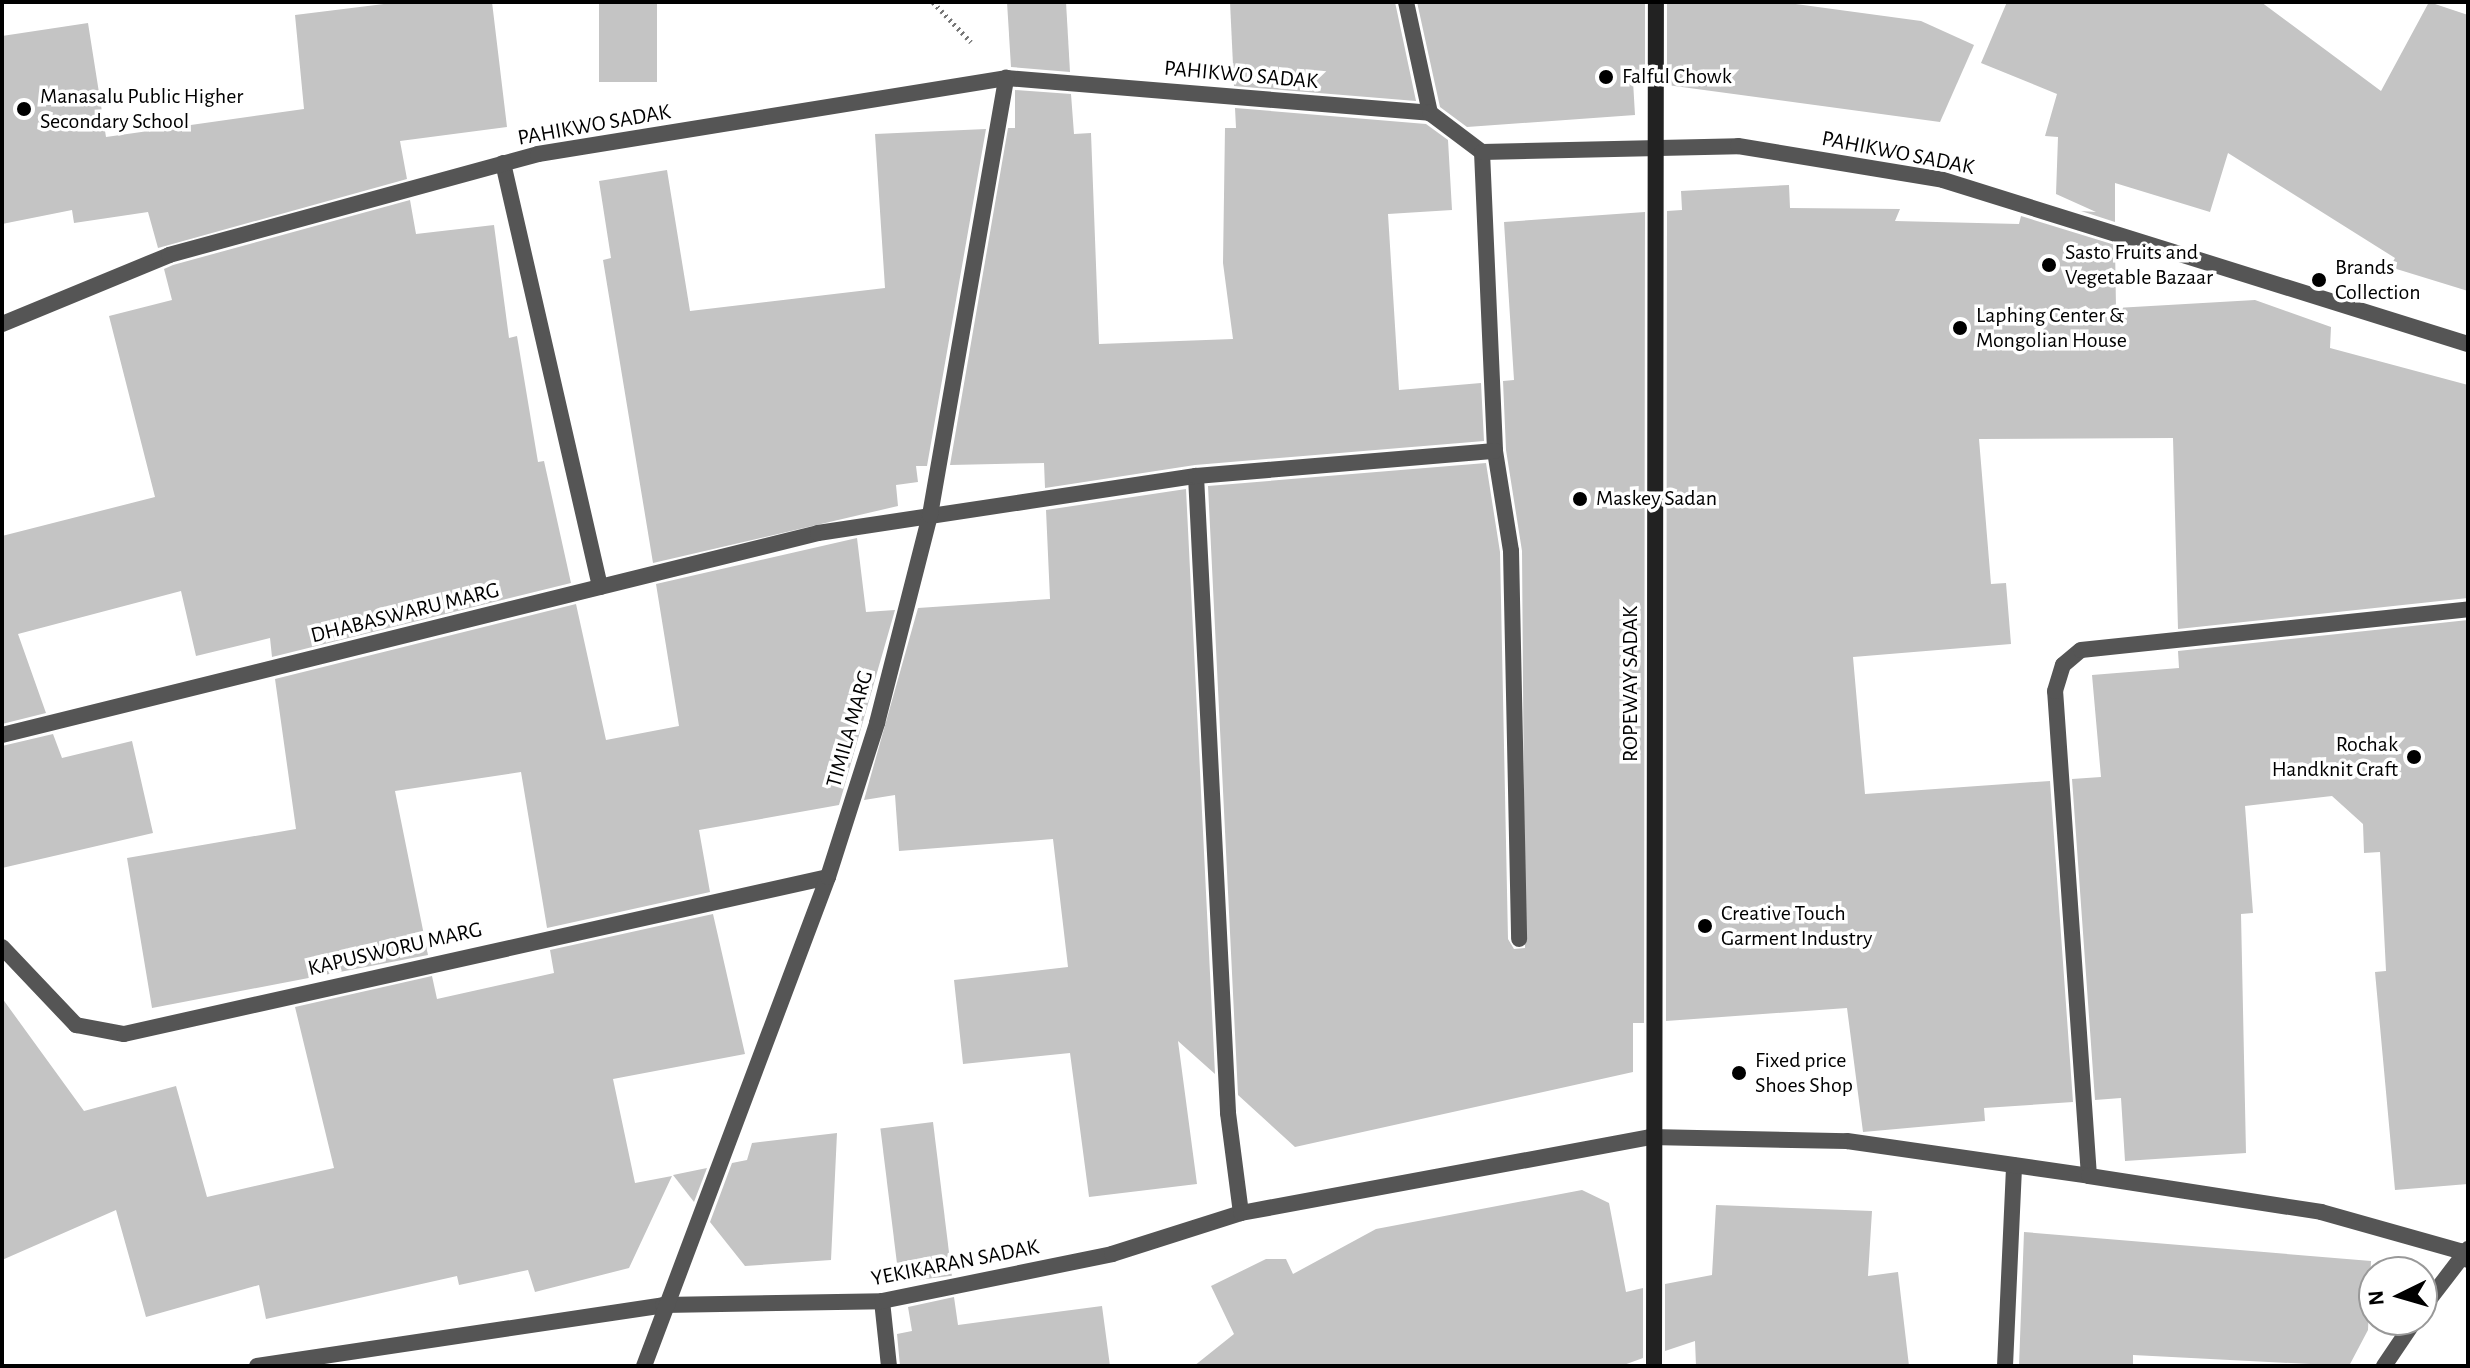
<!DOCTYPE html>
<style>
body{margin:0}
#map{position:relative;width:2470px;height:1368px;overflow:hidden;background:#fff;font-family:"Alegreya Sans",sans-serif}
div>[style]{position:absolute}
.building>*{inset:0;background:#c4c4c4;transform-origin:0 0}
.path>*{height:5px;margin-top:-2.5px;transform-origin:0;background:repeating-linear-gradient(90deg,#777 0 2px,transparent 0 6px)}
.service>*{height:16px;margin:-8px;padding:0 8px;transform-origin:8px;border-radius:8px;background:#555}
.minor>*{height:16px;margin:-8px;padding:0 8px;transform-origin:8px;border-radius:8px;background:#555}
.secondary>*{height:16px;margin:-8px;padding:0 8px;transform-origin:8px;border-radius:8px;background:#222}
.dots>*{width:22px;height:22px;translate:-50% -50%;box-sizing:border-box;border:4px solid #fff;border-radius:50%}
span{translate:-50% -50%;white-space:nowrap;text-align:center;line-height:1.15;-webkit-text-stroke:7px #fff;paint-order:stroke}
.street-label{font-size:22px;color:#000}
.poi-label{font-size:22px;color:#000}
.left{translate:0 -50%;text-align:left}
.right{translate:-100% -50%;text-align:right}
.frame{position:absolute;inset:0;border:4px solid #000;pointer-events:none}
.north{position:absolute;left:2358px;top:1256px;width:80px;height:80px;box-sizing:border-box;background:#fff;border:2px solid #999;border-radius:50%;rotate:265deg;font-size:22px;font-weight:700;line-height:32px;text-align:center;color:#000}
.north::after{content:'';display:block;margin:auto;width:28px;height:36px;background:#000;clip-path:polygon(50% 0,100% 100%,50% 72%,0 100%)}
</style>
<div id="map">
<div class="building">
<i style="clip-path:polygon(400px 2px,492px 2px,507px 127px,400px 141px,407px 179px,158px 248px,148px 212px,74px 223px,72px 210px,2px 224px,2px 36px,88px 23px,106px 137px,304px 109px,295px 15px)"></i>
<i style="left:599px;top:2px;width:58px;height:80px"></i>
<i style="clip-path:polygon(1007px 2px,1066px 2px,1070px 72px,1011px 67px)"></i>
<i style="clip-path:polygon(1230px 2px,1395px 2px,1416px 101px,1234px 86px)"></i>
<i style="clip-path:polygon(1417px 2px,1645px 2px,1645px 83px,1633px 81px,1635px 115px,1467px 127px,1440px 107px)"></i>
<i style="clip-path:polygon(1667px 2px,1781px 2px,1921px 21px,1974px 45px,1940px 122px,1667px 85px)"></i>
<i style="clip-path:polygon(2007px 2px,2261px 2px,2381px 91px,2429px 2px,2468px 15px,2468px 291px,2390px 267px,2395px 258px,2228px 153px,2210px 212px,2115px 183px,2115px 222px,2081px 211px,2096px 212px,2056px 194px,2058px 137px,2045px 136px,2057px 94px,1981px 63px)"></i>
<i style="clip-path:polygon(1015px 90px,1071px 94px,1074px 134px,1091px 133px,1099px 344px,1233px 339px,1223px 263px,1225px 128px,1236px 128px,1235px 108px,1426px 124px,1448px 140px,1452px 210px,1388px 214px,1399px 390px,1481px 383px,1484px 441px,1195px 465px,1045px 488px,1044px 463px,950px 465px,1008px 128px,1015px 128px)"></i>
<i style="clip-path:polygon(986px 129px,927px 466px,916px 466px,918px 482px,896px 485px,898px 506px,653px 563px,603px 260px,611px 258px,599px 181px,667px 170px,690px 311px,885px 288px,875px 134px)"></i>
<i style="clip-path:polygon(1789px 185px,1790px 208px,1900px 209px,1895px 221px,2019px 224px,2021px 216px,2115px 245px,2116px 308px,2255px 300px,2331px 327px,2330px 348px,2468px 385px,2468px 598px,2178px 629px,2173px 438px,1979px 439px,1991px 584px,2006px 583px,2011px 644px,1853px 657px,1865px 794px,2050px 781px,2073px 1102px,1984px 1108px,1985px 1121px,1863px 1132px,1847px 1008px,1666px 1021px,1667px 211px,1682px 210px,1681px 191px)"></i>
<i style="clip-path:polygon(410px 200px,416px 234px,494px 225px,509px 338px,517px 336px,538px 462px,544px 461px,571px 583px,272px 657px,270px 638px,196px 656px,181px 591px,18px 634px,46px 713px,2px 724px,2px 536px,155px 497px,109px 316px,172px 300px,164px 269px,173px 265px)"></i>
<i style="clip-path:polygon(1645px 212px,1644px 1023px,1633px 1023px,1633px 1072px,1295px 1147px,1238px 1095px,1208px 486px,1486px 463px,1500px 552px,1508px 939px,1514px 949px,1525px 948px,1522px 551px,1506px 450px,1503px 381px,1514px 380px,1504px 222px)"></i>
<i style="clip-path:polygon(1186px 489px,1215px 1074px,1178px 1041px,1197px 1184px,1089px 1197px,1070px 1053px,963px 1064px,954px 980px,1068px 967px,1053px 839px,899px 851px,895px 795px,864px 800px,918px 608px,1050px 599px,1046px 510px)"></i>
<i style="clip-path:polygon(857px 538px,866px 612px,895px 610px,839px 805px,699px 830px,710px 892px,547px 928px,521px 772px,395px 791px,428px 955px,152px 1008px,127px 858px,296px 829px,275px 679px,576px 604px,606px 740px,679px 726px,656px 584px)"></i>
<i style="clip-path:polygon(2468px 620px,2468px 1184px,2395px 1190px,2375px 972px,2386px 971px,2380px 852px,2364px 853px,2363px 824px,2332px 796px,2245px 806px,2253px 913px,2241px 914px,2246px 1153px,2125px 1161px,2121px 1098px,2095px 1100px,2072px 779px,2101px 777px,2092px 675px,2179px 668px,2178px 651px)"></i>
<i style="clip-path:polygon(53px 734px,62px 758px,132px 741px,153px 833px,2px 868px,2px 746px)"></i>
<i style="clip-path:polygon(713px 914px,745px 1054px,613px 1079px,635px 1183px,672px 1176px,629px 1268px,535px 1292px,528px 1270px,459px 1285px,457px 1276px,266px 1319px,259px 1285px,146px 1317px,116px 1210px,2px 1260px,2px 998px,84px 1111px,176px 1086px,207px 1197px,334px 1168px,295px 1007px,432px 976px,437px 999px,554px 973px,550px 950px)"></i>
<i style="left:933px;top:1122px;width:155px;height:53px;rotate:83deg"></i>
<i style="clip-path:polygon(837px 1133px,831px 1260px,745px 1266px,710px 1222px,732px 1163px,747px 1160px,752px 1143px)"></i>
<i style="clip-path:polygon(707px 1168px,694px 1202px,673px 1175px)"></i>
<i style="clip-path:polygon(1582px 1190px,1609px 1203px,1626px 1292px,1643px 1288px,1643px 1358px,1621px 1366px,1194px 1366px,1234px 1334px,1211px 1286px,1266px 1259px,1286px 1259px,1293px 1274px,1376px 1229px)"></i>
<i style="clip-path:polygon(1716px 1205px,1872px 1211px,1868px 1276px,1898px 1272px,1909px 1366px,1696px 1366px,1695px 1341px,1665px 1351px,1665px 1284px,1712px 1275px)"></i>
<i style="clip-path:polygon(2024px 1232px,2371px 1261px,2368px 1330px,2349px 1366px,2133px 1355px,2133px 1366px,2019px 1366px)"></i>
<i style="clip-path:polygon(954px 1297px,958px 1325px,1102px 1306px,1110px 1366px,900px 1366px,897px 1334px,912px 1331px,908px 1307px)"></i>
</div>
<div class="path">
<i style="left:933px;top:2px;width:55px;rotate:46.5deg"></i>
</div>
<div class="service">
<i style="left:1406px;top:2px;width:114px;rotate:77.8deg"></i>
<i style="left:2005px;top:1366px;width:201px;rotate:-87.4deg"></i>
</div>
<div class="minor">
<i style="left:1482px;top:152px;width:299px;rotate:87.5deg"></i>
<i style="left:1495px;top:451px;width:101px;rotate:80.9deg"></i>
<i style="left:1511px;top:551px;width:388px;rotate:88.8deg"></i>
<i style="left:503px;top:163px;width:435px;rotate:77.1deg"></i>
<i style="left:2px;top:324px;width:181px;rotate:-22.4deg"></i>
<i style="left:169px;top:255px;width:383px;rotate:-15.3deg"></i>
<i style="left:538px;top:154px;width:474px;rotate:-9.2deg"></i>
<i style="left:1006px;top:78px;width:425px;rotate:4.7deg"></i>
<i style="left:1430px;top:113px;width:65px;rotate:36.9deg"></i>
<i style="left:1482px;top:152px;width:256px;rotate:-1.3deg"></i>
<i style="left:1738px;top:146px;width:208px;rotate:9.4deg"></i>
<i style="left:1943px;top:180px;width:550px;rotate:17.35deg"></i>
<i style="left:1196px;top:476px;width:638px;rotate:87.12deg"></i>
<i style="left:1228px;top:1113px;width:101px;rotate:82.6deg"></i>
<i style="left:2px;top:735px;width:841px;rotate:-13.9deg"></i>
<i style="left:818px;top:533px;width:382px;rotate:-8.6deg"></i>
<i style="left:1196px;top:476px;width:300px;rotate:-4.8deg"></i>
<i style="left:2px;top:947px;width:108px;rotate:46.5deg"></i>
<i style="left:76px;top:1025px;width:49px;rotate:10.6deg"></i>
<i style="left:124px;top:1034px;width:721px;rotate:-12.57deg"></i>
<i style="left:2089px;top:1176px;width:486px;rotate:-94deg"></i>
<i style="left:2055px;top:691px;width:27px;rotate:-73deg"></i>
<i style="left:2063px;top:665px;width:23px;rotate:-40deg"></i>
<i style="left:2081px;top:650px;width:389px;rotate:-6deg"></i>
<i style="left:882px;top:1301px;width:65px;rotate:83.9deg"></i>
<i style="left:2422px;top:1309px;width:76px;rotate:-52.5deg"></i>
<i style="left:257px;top:1366px;width:411px;rotate:-8.5deg"></i>
<i style="left:663px;top:1305px;width:219px;rotate:-1deg"></i>
<i style="left:882px;top:1301px;width:235px;rotate:-11.5deg"></i>
<i style="left:1112px;top:1254px;width:135px;rotate:-17.6deg"></i>
<i style="left:1241px;top:1213px;width:416px;rotate:-10.5deg"></i>
<i style="left:1650px;top:1137px;width:197px;rotate:1.2deg"></i>
<i style="left:1847px;top:1141px;width:245px;rotate:8.2deg"></i>
<i style="left:2089px;top:1176px;width:235px;rotate:8.8deg"></i>
<i style="left:2321px;top:1212px;width:144px;rotate:15.7deg"></i>
<i style="left:2460px;top:1251px;width:12px;rotate:48deg"></i>
<i style="left:644px;top:1366px;width:522px;rotate:-69.38deg"></i>
<i style="left:828px;top:877px;width:162px;rotate:-72.3deg"></i>
<i style="left:877px;top:723px;width:215px;rotate:-75.7deg"></i>
<i style="left:930px;top:515px;width:444px;rotate:-80.1deg"></i>
<i style="left:2384px;top:1366px;width:55px;rotate:-56deg"></i>
</div>
<div class="secondary">
<i style="left:1654px;top:1366px;width:1364px;rotate:-89.92deg"></i>
</div>
<div class="dots">
<i style="left:1606px;top:77px;background:#000"></i>
<i style="left:24px;top:109px;background:#000"></i>
<i style="left:2049px;top:265px;background:#000"></i>
<i style="left:2319px;top:280px;background:#000"></i>
<i style="left:1960px;top:328px;background:#000"></i>
<i style="left:1580px;top:499px;background:#000"></i>
<i style="left:2414px;top:757px;background:#000"></i>
<i style="left:1705px;top:926px;background:#000"></i>
<i style="left:1739px;top:1073px;background:#000"></i>
</div>
<div class="street-label">
<span style="left:1241px;top:75px;rotate:5deg">PAHIKWO SADAK</span>
<span style="left:594px;top:125px;rotate:-10deg">PAHIKWO SADAK</span>
<span style="left:1898px;top:153px;rotate:11deg">PAHIKWO SADAK</span>
<span style="left:405px;top:613px;rotate:-14deg">DHABASWARU MARG</span>
<span style="left:1631px;top:684px;rotate:-90deg">ROPEWAY SADAK</span>
<span style="left:850px;top:729px;rotate:-74deg">TIMILA MARG</span>
<span style="left:395px;top:949px;rotate:-13deg">KAPUSWORU MARG</span>
<span style="left:955px;top:1263px;rotate:-11deg">YEKIKARAN SADAK</span>
</div>
<div class="poi-label">
<span class="left" style="left:1622px;top:77px">Falful Chowk</span>
<span class="left" style="left:40px;top:109px">Manasalu Public Higher<br>Secondary School</span>
<span class="left" style="left:2065px;top:265px">Sasto Fruits and<br>Vegetable Bazaar</span>
<span class="left" style="left:2335px;top:280px">Brands<br>Collection</span>
<span class="left" style="left:1976px;top:328px">Laphing Center &amp;<br>Mongolian House</span>
<span class="left" style="left:1596px;top:499px">Maskey Sadan</span>
<span class="right" style="left:2398px;top:757px">Rochak<br>Handknit Craft</span>
<span class="left" style="left:1721px;top:926px">Creative Touch<br>Garment Industry</span>
<span class="left" style="left:1755px;top:1073px">Fixed price<br>Shoes Shop</span>
</div>
<div class="frame"></div>
<div class="north">N</div>
</div>
